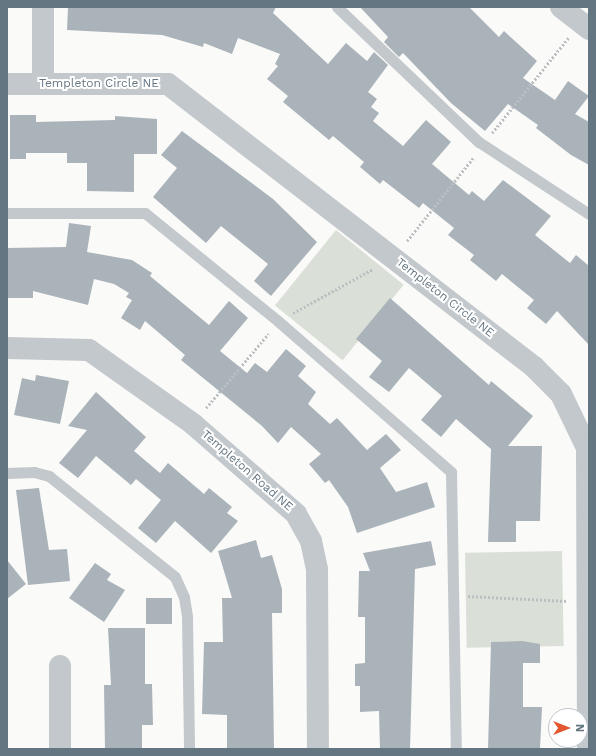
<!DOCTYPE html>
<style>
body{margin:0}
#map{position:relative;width:596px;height:756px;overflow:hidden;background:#fafaf8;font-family:"Work Sans",sans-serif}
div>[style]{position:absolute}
.green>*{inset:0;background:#dadfd7;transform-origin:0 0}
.building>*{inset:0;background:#aab3b9;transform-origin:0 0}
.path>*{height:2.5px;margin-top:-1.25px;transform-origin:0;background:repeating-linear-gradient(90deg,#bbbfc2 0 2px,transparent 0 4px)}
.service>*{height:11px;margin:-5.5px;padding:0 5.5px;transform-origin:5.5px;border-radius:5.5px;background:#c3c8cc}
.minor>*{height:22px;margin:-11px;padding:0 11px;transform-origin:11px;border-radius:11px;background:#c3c8cc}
.tertiary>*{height:22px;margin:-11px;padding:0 11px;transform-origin:11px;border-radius:11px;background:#c3c8cc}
span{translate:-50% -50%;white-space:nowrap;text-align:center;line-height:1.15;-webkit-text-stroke:4px #fff;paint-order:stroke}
.street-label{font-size:12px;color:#657683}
.frame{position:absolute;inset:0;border:8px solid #657683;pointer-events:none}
.north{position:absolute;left:548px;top:708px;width:40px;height:40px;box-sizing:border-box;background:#fff;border:1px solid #c1c8cd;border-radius:50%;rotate:90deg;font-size:11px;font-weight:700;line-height:16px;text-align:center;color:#657683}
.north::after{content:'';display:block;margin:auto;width:14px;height:18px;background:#e4572e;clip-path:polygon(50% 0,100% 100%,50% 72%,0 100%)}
</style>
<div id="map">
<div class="green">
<i style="left:336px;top:230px;width:87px;height:97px;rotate:39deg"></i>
<i style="left:562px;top:551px;width:95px;height:97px;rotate:89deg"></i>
</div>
<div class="building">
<i style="clip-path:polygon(68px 7px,276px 7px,273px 13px,328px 64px,346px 43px,367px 61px,374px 52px,388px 65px,368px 92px,377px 99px,371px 107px,379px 113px,373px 121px,403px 146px,426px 120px,451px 142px,432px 164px,469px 195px,472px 191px,484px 201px,503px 180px,551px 216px,535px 235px,570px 263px,576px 255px,589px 266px,589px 345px,557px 311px,546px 324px,527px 308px,534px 300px,502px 274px,496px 281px,470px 260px,474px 255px,448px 235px,454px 228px,423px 203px,419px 208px,383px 180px,380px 184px,360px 167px,364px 162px,333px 136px,329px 140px,283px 102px,288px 96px,267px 79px,278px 66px,275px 64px,280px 54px,238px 38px,232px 54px,204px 43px,203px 47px,162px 35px,67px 30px)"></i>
<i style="clip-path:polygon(360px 7px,469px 7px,499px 37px,504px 31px,537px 61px,523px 78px,555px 100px,568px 81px,589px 96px,575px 114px,589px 122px,589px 165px,571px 155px,536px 128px,538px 125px,508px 104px,485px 131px,451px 103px,403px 53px,399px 57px,384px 42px,388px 37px)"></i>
<i style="clip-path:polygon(10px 115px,36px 115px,36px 122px,115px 120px,115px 116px,157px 119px,157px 154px,134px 154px,134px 192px,87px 191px,87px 163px,67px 163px,67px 153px,26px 153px,26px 159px,10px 159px)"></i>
<i style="clip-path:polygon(182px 131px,273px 199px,317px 242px,271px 296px,254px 281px,268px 264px,221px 226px,206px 243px,153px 197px,177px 168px,161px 155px)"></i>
<i style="clip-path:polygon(69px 223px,91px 226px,87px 252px,132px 260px,152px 273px,150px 276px,209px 325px,229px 301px,248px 318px,220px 351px,247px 373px,255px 363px,267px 372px,286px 349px,306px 366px,298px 376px,316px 392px,308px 404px,330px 424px,337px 418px,367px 450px,386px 434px,401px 450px,380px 468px,396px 492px,427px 482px,435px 507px,357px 533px,348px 507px,329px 480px,325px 483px,309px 464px,321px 454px,291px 427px,278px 443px,262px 426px,181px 360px,185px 355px,145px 321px,140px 330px,121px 318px,132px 300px,126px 297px,129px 293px,114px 284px,94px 279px,88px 305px,33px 291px,33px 298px,7px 298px,7px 248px,66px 247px)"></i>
<i style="clip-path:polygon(390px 298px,489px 385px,491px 381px,533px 416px,508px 446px,542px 446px,540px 521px,516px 521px,516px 542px,488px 542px,491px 449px,456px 419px,441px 437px,421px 420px,442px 396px,409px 368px,389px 392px,369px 377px,382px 361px,356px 339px)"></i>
<i style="clip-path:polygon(36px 375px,69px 381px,60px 424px,14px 415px,22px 378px,35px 381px)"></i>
<i style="clip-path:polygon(96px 392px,146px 437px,134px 451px,160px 473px,168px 463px,204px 494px,209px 488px,232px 507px,227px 513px,238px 521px,211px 553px,175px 521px,156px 543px,138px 528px,161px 500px,136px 479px,131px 485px,96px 456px,78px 478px,59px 463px,87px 430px,68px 426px)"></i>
<i style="clip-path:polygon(39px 488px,49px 550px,67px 549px,70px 581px,28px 585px,16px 490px)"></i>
<i style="clip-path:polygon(256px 540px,261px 558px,272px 555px,282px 589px,282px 613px,272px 613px,274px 749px,227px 749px,227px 715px,202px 714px,204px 642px,223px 642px,222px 598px,232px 598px,218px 551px)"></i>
<i style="clip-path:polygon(431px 541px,436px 565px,415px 569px,410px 749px,380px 749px,379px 711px,360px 712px,360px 686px,355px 686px,355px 664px,365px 663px,365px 617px,358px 617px,359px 571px,370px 571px,363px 553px)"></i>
<i style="clip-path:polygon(7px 560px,26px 584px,7px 599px)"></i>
<i style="clip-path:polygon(95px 563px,111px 574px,107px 580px,125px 590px,104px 622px,69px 598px)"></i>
<i style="left:172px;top:598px;width:26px;height:26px;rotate:90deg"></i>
<i style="clip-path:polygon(108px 628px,145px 628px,145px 684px,152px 684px,153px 725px,142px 725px,142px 749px,105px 749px,104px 685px,111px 685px)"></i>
<i style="clip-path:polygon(522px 641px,540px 644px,540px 663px,523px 663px,523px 707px,542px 707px,540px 749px,488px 749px,491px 642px)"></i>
</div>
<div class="path">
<i style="left:492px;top:133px;width:122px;rotate:-51.3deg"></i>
<i style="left:407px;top:241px;width:106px;rotate:-51.5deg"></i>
<i style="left:293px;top:313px;width:91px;rotate:-28.8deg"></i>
<i style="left:206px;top:408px;width:97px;rotate:-50deg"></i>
<i style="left:468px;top:596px;width:99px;rotate:2.9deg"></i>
</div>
<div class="service">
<i style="left:337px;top:7px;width:196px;rotate:43.6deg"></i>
<i style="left:479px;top:142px;width:131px;rotate:33.2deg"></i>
<i style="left:7px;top:213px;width:138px"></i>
<i style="left:145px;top:213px;width:171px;rotate:39.1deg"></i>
<i style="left:278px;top:321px;width:230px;rotate:41.1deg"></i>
<i style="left:451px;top:472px;width:277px;rotate:89deg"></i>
<i style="left:7px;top:473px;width:27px;rotate:-2deg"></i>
<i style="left:34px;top:472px;width:16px;rotate:15deg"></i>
<i style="left:49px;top:476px;width:161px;rotate:38.7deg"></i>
<i style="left:175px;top:577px;width:22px;rotate:66deg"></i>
<i style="left:184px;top:597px;width:20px;rotate:81deg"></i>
<i style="left:187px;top:617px;width:132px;rotate:89.1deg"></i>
</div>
<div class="minor">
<i style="left:7px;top:84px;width:161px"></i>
<i style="left:168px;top:84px;width:463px;rotate:37.7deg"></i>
<i style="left:534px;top:367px;width:38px;rotate:45deg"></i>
<i style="left:561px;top:394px;width:60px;rotate:64.3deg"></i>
<i style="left:587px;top:448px;width:301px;rotate:89.8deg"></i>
<i style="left:43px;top:84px;width:77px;rotate:-90deg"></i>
<i style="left:7px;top:348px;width:82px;rotate:1.4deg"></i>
<i style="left:89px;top:350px;width:128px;rotate:35.4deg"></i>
<i style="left:193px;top:424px;width:137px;rotate:41.1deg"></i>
<i style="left:296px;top:514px;width:31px;rotate:61deg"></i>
<i style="left:311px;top:541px;width:30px;rotate:78deg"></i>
<i style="left:317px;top:570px;width:179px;rotate:89.7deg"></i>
<i style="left:60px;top:666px;width:83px;rotate:90deg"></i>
</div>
<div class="tertiary">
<i style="left:561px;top:7px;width:36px;rotate:38deg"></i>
</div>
<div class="street-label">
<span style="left:99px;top:84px">Templeton Circle NE</span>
<span style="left:445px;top:298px;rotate:38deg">Templeton Circle NE</span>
<span style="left:247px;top:471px;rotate:41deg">Templeton Road NE</span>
</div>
<div class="frame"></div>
<div class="north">N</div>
</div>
